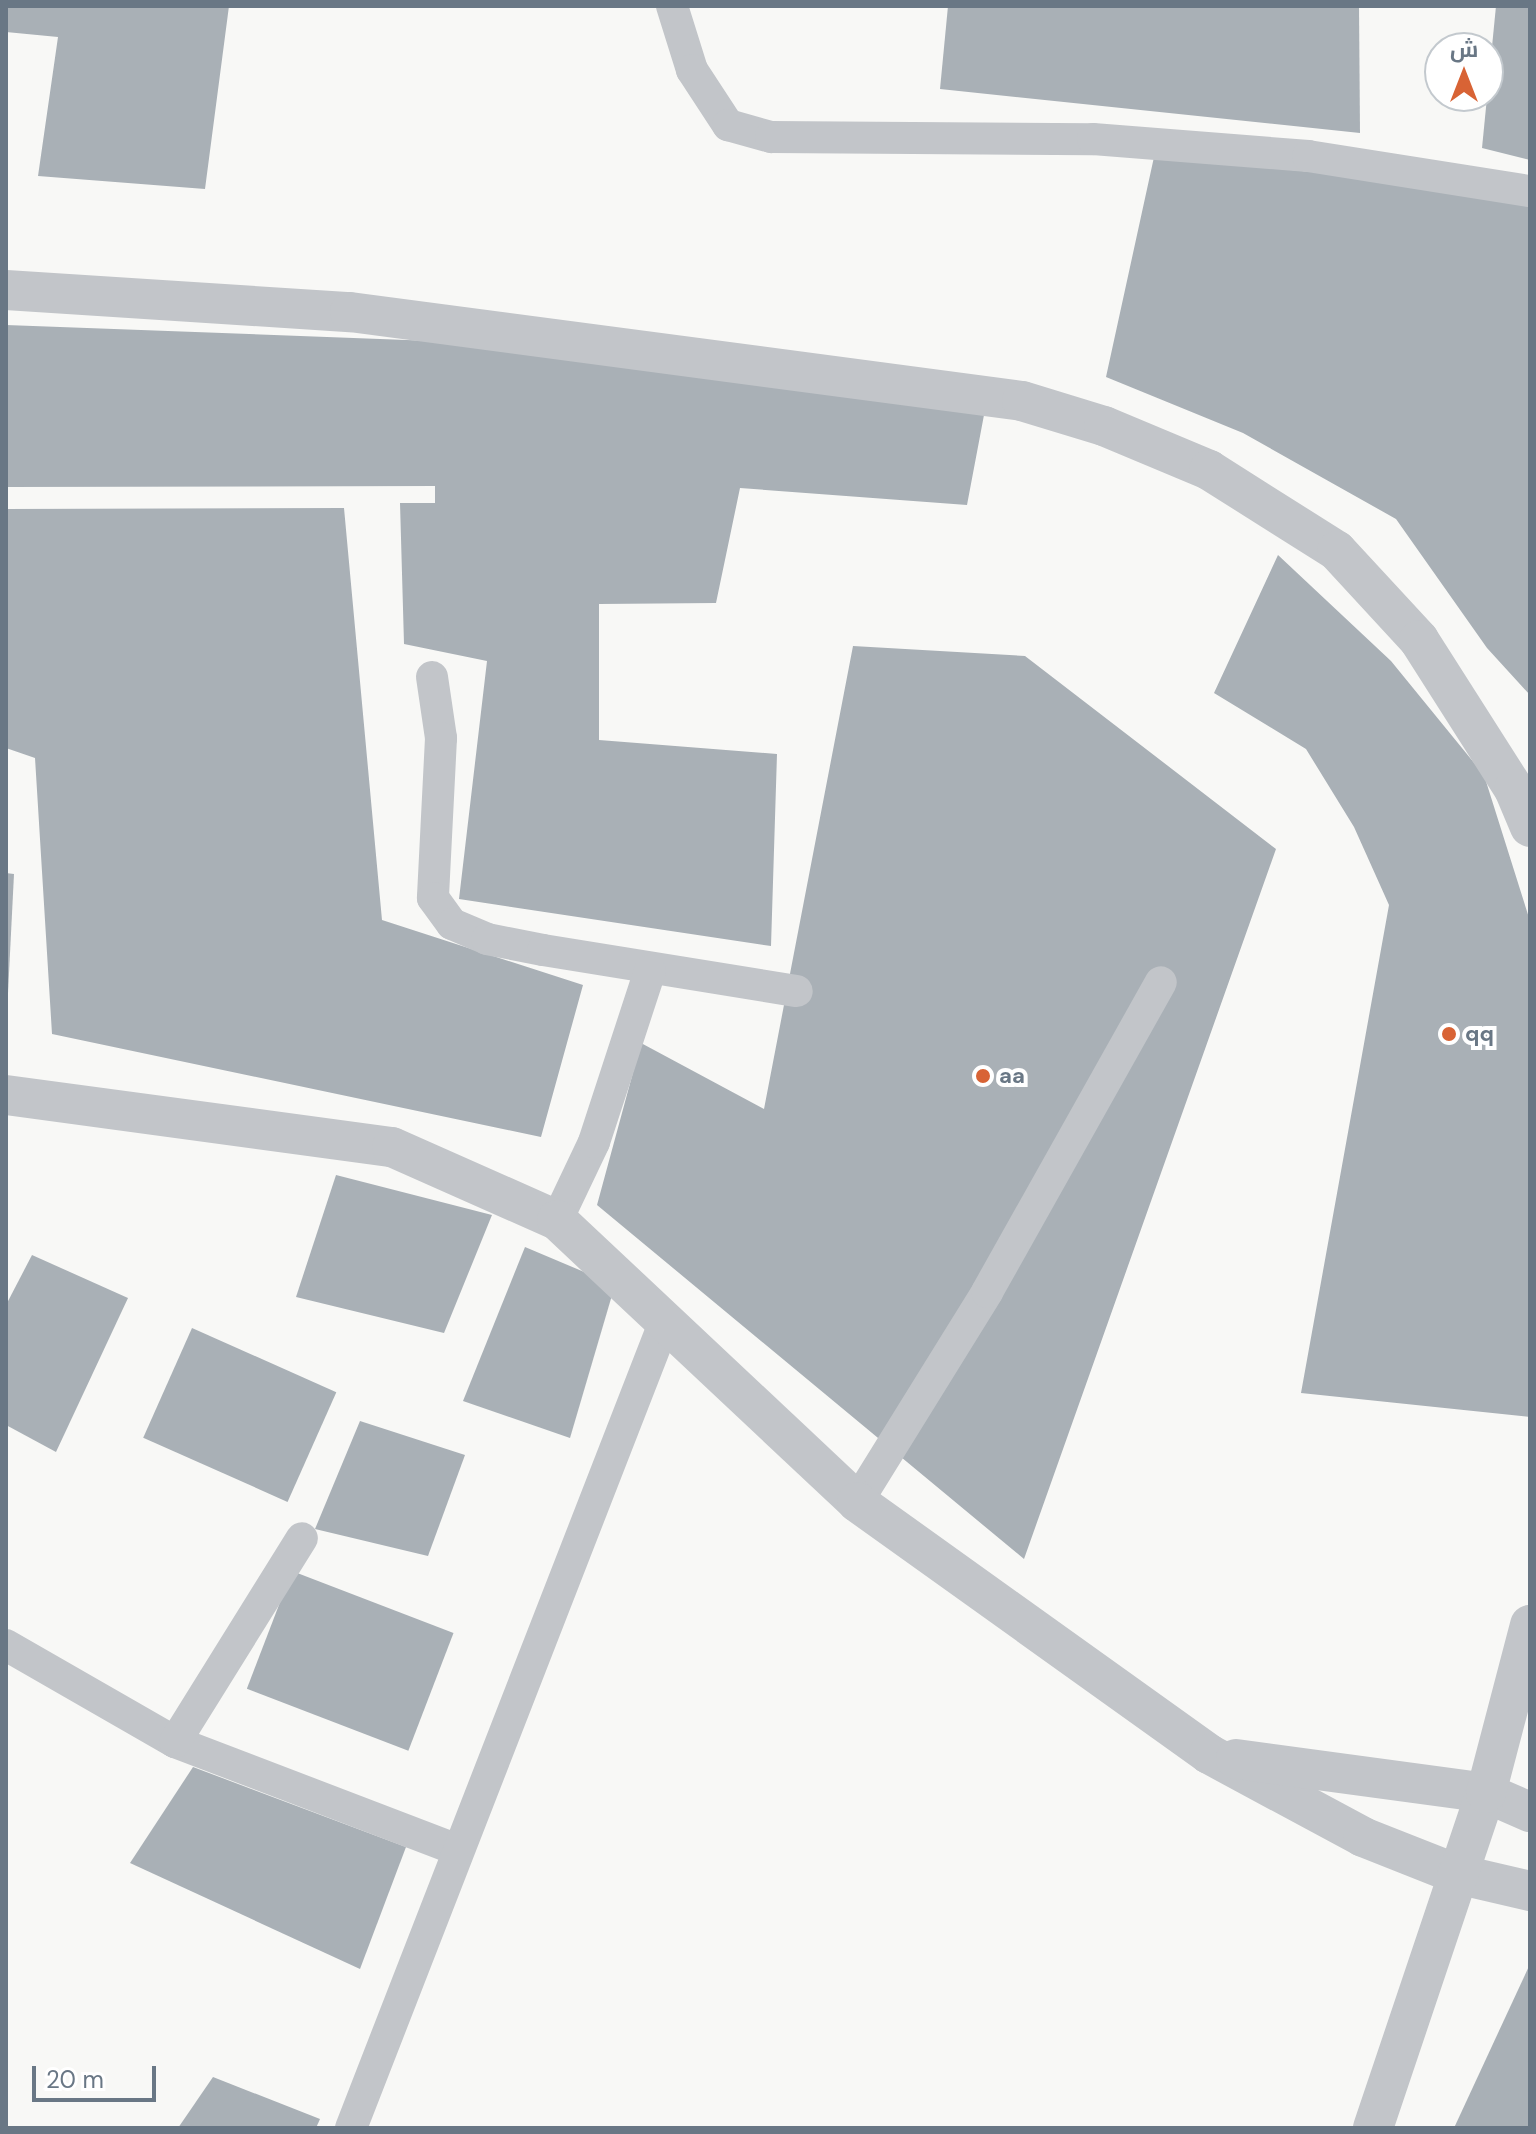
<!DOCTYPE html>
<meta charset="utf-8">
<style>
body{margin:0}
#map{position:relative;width:1536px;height:2134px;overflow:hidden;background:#f8f8f6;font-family:"DM Sans",Cairo,sans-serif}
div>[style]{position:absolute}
.building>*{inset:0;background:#a9b0b6;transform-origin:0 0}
.minor>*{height:32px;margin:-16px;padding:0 16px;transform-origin:16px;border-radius:16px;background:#c2c5c9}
.tertiary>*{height:40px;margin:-20px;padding:0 20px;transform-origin:20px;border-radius:20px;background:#c2c5c9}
.dots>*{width:22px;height:22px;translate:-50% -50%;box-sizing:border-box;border:4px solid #fff;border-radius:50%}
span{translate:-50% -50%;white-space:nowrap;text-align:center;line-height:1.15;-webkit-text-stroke:8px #fff;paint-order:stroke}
.poi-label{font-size:22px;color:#697785;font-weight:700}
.left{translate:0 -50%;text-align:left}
.frame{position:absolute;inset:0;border:8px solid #697785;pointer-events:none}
.north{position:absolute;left:1424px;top:32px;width:80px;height:80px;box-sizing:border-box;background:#fff;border:2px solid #c3c9ce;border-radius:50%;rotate:0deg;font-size:22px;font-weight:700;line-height:32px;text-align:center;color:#697785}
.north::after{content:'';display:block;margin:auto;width:28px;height:36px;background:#d86335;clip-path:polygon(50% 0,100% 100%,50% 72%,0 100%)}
.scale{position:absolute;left:32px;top:2066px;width:124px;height:36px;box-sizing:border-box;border:4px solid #697785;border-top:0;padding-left:10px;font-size:24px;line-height:28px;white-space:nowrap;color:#697785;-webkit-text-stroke:6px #fff;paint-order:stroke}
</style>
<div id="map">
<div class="building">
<i style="clip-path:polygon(6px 6px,229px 6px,205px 189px,38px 176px,58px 37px,6px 32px)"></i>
<i style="clip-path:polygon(948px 6px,1359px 6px,1360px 133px,940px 89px)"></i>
<i style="clip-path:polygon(1496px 6px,1530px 8px,1530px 160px,1482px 148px)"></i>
<i style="clip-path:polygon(1154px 157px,1344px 175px,1530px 206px,1530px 695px,1487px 648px,1396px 519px,1243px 433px,1106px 377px)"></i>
<i style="clip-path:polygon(6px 325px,433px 341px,984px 415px,967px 505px,740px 488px,716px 603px,599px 604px,599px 740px,777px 754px,771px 946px,459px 899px,487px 661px,404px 644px,400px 503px,435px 503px,435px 486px,6px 487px)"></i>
<i style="clip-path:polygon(344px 508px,382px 920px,583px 985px,541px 1137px,52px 1034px,35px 758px,6px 748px,6px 509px)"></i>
<i style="clip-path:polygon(1278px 555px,1391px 661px,1484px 775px,1530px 921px,1530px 1417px,1301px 1393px,1389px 905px,1354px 827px,1306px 749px,1214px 693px)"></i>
<i style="clip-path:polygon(853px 646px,1025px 656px,1276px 849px,1024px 1559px,597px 1205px,641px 1043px,764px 1109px)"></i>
<i style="clip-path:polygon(6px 873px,14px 874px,8px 993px,6px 993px)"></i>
<i style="clip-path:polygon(336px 1175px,492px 1215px,444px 1333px,296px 1297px)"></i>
<i style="clip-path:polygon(525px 1247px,615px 1285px,570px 1438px,463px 1401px)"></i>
<i style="clip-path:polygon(32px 1255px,128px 1298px,56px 1452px,6px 1425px,6px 1305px)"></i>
<i style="left:192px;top:1328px;width:158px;height:120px;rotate:24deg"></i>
<i style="clip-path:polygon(360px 1421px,465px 1455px,428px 1556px,315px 1529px)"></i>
<i style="left:292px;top:1571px;width:173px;height:126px;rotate:21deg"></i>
<i style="clip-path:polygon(193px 1767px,406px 1847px,360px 1969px,130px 1863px)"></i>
<i style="clip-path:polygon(1530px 1964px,1530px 2128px,1454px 2128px)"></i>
<i style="clip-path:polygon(213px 2077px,320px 2119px,316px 2128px,178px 2128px)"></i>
</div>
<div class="minor">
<i style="left:672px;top:6px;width:67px;rotate:72.6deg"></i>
<i style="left:692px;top:70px;width:66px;rotate:56.8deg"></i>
<i style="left:728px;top:125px;width:45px;rotate:15.6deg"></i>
<i style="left:771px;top:137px;width:322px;rotate:0.4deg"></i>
<i style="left:1093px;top:139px;width:216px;rotate:4.5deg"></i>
<i style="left:1308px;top:156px;width:225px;rotate:9deg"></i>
<i style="left:432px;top:677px;width:62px;rotate:81.6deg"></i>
<i style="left:441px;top:738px;width:160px;rotate:92.9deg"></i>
<i style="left:433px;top:898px;width:32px;rotate:54deg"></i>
<i style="left:452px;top:924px;width:38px;rotate:23deg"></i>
<i style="left:487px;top:939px;width:57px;rotate:11.1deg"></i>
<i style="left:543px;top:950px;width:257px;rotate:9.2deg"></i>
<i style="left:557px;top:1220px;width:86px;rotate:-64.6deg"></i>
<i style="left:594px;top:1142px;width:180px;rotate:-71.9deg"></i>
<i style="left:857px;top:1502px;width:247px;rotate:-58.2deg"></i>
<i style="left:987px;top:1292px;width:355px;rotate:-60.7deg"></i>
<i style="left:6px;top:1645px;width:195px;rotate:29.9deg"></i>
<i style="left:175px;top:1742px;width:303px;rotate:20.9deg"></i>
<i style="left:175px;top:1742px;width:240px;rotate:-58.1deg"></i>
<i style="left:351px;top:2128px;width:861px;rotate:-68.74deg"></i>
</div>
<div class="tertiary">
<i style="left:6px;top:290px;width:345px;rotate:3.7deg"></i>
<i style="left:350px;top:312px;width:678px;rotate:7.54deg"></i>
<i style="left:1022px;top:401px;width:86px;rotate:17deg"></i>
<i style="left:1104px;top:426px;width:114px;rotate:22.7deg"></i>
<i style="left:1209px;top:470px;width:151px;rotate:32.3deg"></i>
<i style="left:1337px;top:551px;width:121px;rotate:47.3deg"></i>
<i style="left:1419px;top:640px;width:177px;rotate:57.5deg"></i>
<i style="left:1514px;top:789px;width:41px;rotate:67.2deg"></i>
<i style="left:6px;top:1095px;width:389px;rotate:7.7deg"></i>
<i style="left:392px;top:1147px;width:180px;rotate:23.9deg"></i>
<i style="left:557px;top:1220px;width:412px;rotate:43.2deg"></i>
<i style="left:857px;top:1502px;width:433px;rotate:35.6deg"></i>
<i style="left:1209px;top:1754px;width:175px;rotate:28.3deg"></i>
<i style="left:1363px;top:1837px;width:101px;rotate:21.5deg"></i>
<i style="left:1457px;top:1874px;width:75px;rotate:13.1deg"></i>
<i style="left:1236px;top:1759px;width:252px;rotate:7.7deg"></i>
<i style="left:1486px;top:1793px;width:48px;rotate:23.4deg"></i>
<i style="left:1373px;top:2128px;width:354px;rotate:-71.4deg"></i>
<i style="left:1486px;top:1793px;width:174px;rotate:-75.3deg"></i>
</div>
<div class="dots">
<i style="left:1449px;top:1034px;background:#d86335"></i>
<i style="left:983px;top:1076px;background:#d86335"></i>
</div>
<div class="poi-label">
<span class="left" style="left:1465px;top:1034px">qq</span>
<span class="left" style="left:999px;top:1076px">aa</span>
</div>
<div class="frame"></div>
<div class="north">ش</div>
<div class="scale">20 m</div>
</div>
